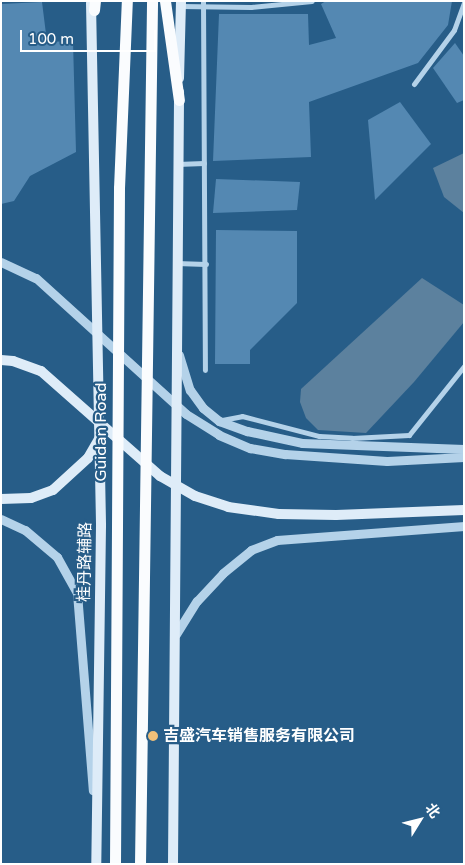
<!DOCTYPE html>
<meta charset="utf-8">
<style>
body{margin:0}
#map{position:relative;width:465px;height:865px;overflow:hidden;background:#275d88;font-family:"Varela Round","Noto Sans SC",sans-serif}
div>[style]{position:absolute}
.water>*{inset:0;background:#5c819e}
.building>*{inset:0;background:#5488b2}
.minor>*{height:5px;margin:-2.5px;padding:0 2.5px;transform-origin:2.5px;border-radius:2.5px;background:#b4d2e9}
.tertiary>*{height:9px;margin:-4.5px;padding:0 4.5px;transform-origin:4.5px;border-radius:4.5px;background:#b4d2e9}
.secondary>*{height:10px;margin:-5px;padding:0 5px;transform-origin:5px;border-radius:5px;background:#deecf8}
.trunk>*{height:11px;margin:-5.5px;padding:0 5.5px;transform-origin:5.5px;border-radius:5.5px;background:#fafcfe}
.dots>*{width:14px;height:14px;translate:-50% -50%;box-sizing:border-box;border:2px solid #275d88;border-radius:50%}
span{translate:-50% -50%;white-space:nowrap;text-align:center;line-height:1.15;-webkit-text-stroke:4.5px #275d88;paint-order:stroke}
.street-label{font-size:16px;color:#fff}
.poi-label{font-size:16px;color:#fff;font-weight:700}
.left{translate:0 -50%;text-align:left}
.frame{position:absolute;inset:0;border:2px solid #fff;pointer-events:none}
.north{position:absolute;left:395px;top:795px;width:50px;height:50px;-webkit-text-stroke:4px #275d88;paint-order:stroke;rotate:54deg;font-size:14px;font-weight:700;line-height:20px;text-align:center;color:#fff}
.north::after{content:'';display:block;margin:auto;width:18px;height:22px;background:#fff;clip-path:polygon(50% 0,100% 100%,50% 72%,0 100%)}
.scale{position:absolute;left:20px;top:30px;width:136px;height:22px;box-sizing:border-box;border:2px solid #fff;border-top:0;padding-left:6px;font-size:15px;line-height:18px;white-space:nowrap;color:#fff;-webkit-text-stroke:4px #275d88;paint-order:stroke}
</style>
<div id="map">
<div class="water">
<i style="clip-path:polygon(464px 153px,464px 213px,444px 197px,433px 168px)"></i>
<i style="clip-path:polygon(422px 278px,464px 305px,464px 322px,414px 382px,366px 433px,318px 430px,306px 418px,300px 402px,301px 389px)"></i>
</div>
<div class="building">
<i style="clip-path:polygon(326px 1px,452px 1px,448px 25px,418px 63px,309px 102px,311px 157px,213px 161px,219px 14px,308px 14px,309px 45px,336px 38px,321px 4px)"></i>
<i style="clip-path:polygon(42px 2px,47px 42px,73px 41px,76px 152px,30px 176px,14px 201px,1px 204px,1px 4px)"></i>
<i style="clip-path:polygon(455px 43px,464px 56px,464px 100px,457px 103px,433px 68px)"></i>
<i style="clip-path:polygon(400px 102px,431px 144px,375px 200px,368px 120px)"></i>
<i style="clip-path:polygon(216px 179px,300px 182px,297px 210px,213px 213px)"></i>
<i style="clip-path:polygon(216px 230px,297px 231px,297px 303px,250px 350px,250px 364px,215px 364px)"></i>
</div>
<div class="minor">
<i style="left:203px;top:1px;width:369px;rotate:89.7deg"></i>
<i style="left:181px;top:6px;width:70px;rotate:0.8deg"></i>
<i style="left:251px;top:7px;width:61px;rotate:-5.6deg"></i>
<i style="left:414px;top:84px;width:67px;rotate:-53.5deg"></i>
<i style="left:454px;top:30px;width:30px;rotate:-70deg"></i>
<i style="left:177px;top:164px;width:27px;rotate:-2deg"></i>
<i style="left:176px;top:263px;width:30px;rotate:2deg"></i>
<i style="left:222px;top:420px;width:20px;rotate:-11deg"></i>
<i style="left:242px;top:416px;width:80px;rotate:14.6deg"></i>
<i style="left:319px;top:436px;width:33px;rotate:3deg"></i>
<i style="left:352px;top:438px;width:57px;rotate:-3deg"></i>
<i style="left:409px;top:435px;width:88px;rotate:-51.4deg"></i>
</div>
<div class="tertiary">
<i style="left:1px;top:262px;width:38px;rotate:25deg"></i>
<i style="left:36px;top:278px;width:202px;rotate:42.2deg"></i>
<i style="left:186px;top:414px;width:39px;rotate:32deg"></i>
<i style="left:219px;top:435px;width:34px;rotate:23deg"></i>
<i style="left:250px;top:448px;width:36px;rotate:10deg"></i>
<i style="left:285px;top:454px;width:102px;rotate:3.9deg"></i>
<i style="left:387px;top:461px;width:77px;rotate:-3deg"></i>
<i style="left:179px;top:355px;width:37px;rotate:73deg"></i>
<i style="left:190px;top:390px;width:22px;rotate:54deg"></i>
<i style="left:203px;top:408px;width:21px;rotate:39deg"></i>
<i style="left:219px;top:421px;width:30px;rotate:20deg"></i>
<i style="left:247px;top:431px;width:56px;rotate:12.3deg"></i>
<i style="left:302px;top:443px;width:162px;rotate:2.1deg"></i>
<i style="left:1px;top:519px;width:26px;rotate:25deg"></i>
<i style="left:25px;top:530px;width:42px;rotate:40.2deg"></i>
<i style="left:57px;top:557px;width:41px;rotate:60.9deg"></i>
<i style="left:77px;top:593px;width:198px;rotate:85.4deg"></i>
<i style="left:176px;top:634px;width:39px;rotate:-58deg"></i>
<i style="left:197px;top:601px;width:38px;rotate:-47deg"></i>
<i style="left:223px;top:573px;width:36px;rotate:-39deg"></i>
<i style="left:251px;top:550px;width:28px;rotate:-21deg"></i>
<i style="left:277px;top:540px;width:188px;rotate:-4.3deg"></i>
</div>
<div class="secondary">
<i style="left:91px;top:3px;width:523px;rotate:88.9deg"></i>
<i style="left:101px;top:526px;width:338px;rotate:90.8deg"></i>
<i style="left:179px;top:78px;width:77px;rotate:-88.5deg"></i>
<i style="left:1px;top:360px;width:12px;rotate:5deg"></i>
<i style="left:13px;top:361px;width:30px;rotate:20deg"></i>
<i style="left:41px;top:371px;width:159px;rotate:41.4deg"></i>
<i style="left:160px;top:476px;width:40px;rotate:29.7deg"></i>
<i style="left:195px;top:496px;width:35px;rotate:18deg"></i>
<i style="left:228px;top:507px;width:51px;rotate:7.8deg"></i>
<i style="left:279px;top:514px;width:57px;rotate:1deg"></i>
<i style="left:336px;top:515px;width:128px;rotate:-2.2deg"></i>
<i style="left:1px;top:499px;width:30px;rotate:-2deg"></i>
<i style="left:31px;top:498px;width:23px;rotate:-20deg"></i>
<i style="left:53px;top:490px;width:47px;rotate:-42.4deg"></i>
<i style="left:88px;top:458px;width:22px;rotate:-60deg"></i>
<i style="left:173px;top:864px;width:772px;rotate:-89.55deg"></i>
</div>
<div class="trunk">
<i style="left:165px;top:1px;width:100px;rotate:82deg"></i>
<i style="left:94px;top:10px;width:9px;rotate:-84deg"></i>
<i style="left:115px;top:864px;width:676px;rotate:-89.66deg"></i>
<i style="left:119px;top:188px;width:187px;rotate:-87.6deg"></i>
<i style="left:140px;top:864px;width:863px;rotate:-89.2deg"></i>
</div>
<div class="dots">
<i style="left:153px;top:736px;background:#f1c079"></i>
</div>
<div class="street-label">
<span style="left:101px;top:432px;rotate:-90deg">Guidan Road</span>
<span style="left:85px;top:562px;rotate:-89deg">桂丹路辅路</span>
</div>
<div class="poi-label">
<span class="left" style="left:163px;top:736px">吉盛汽车销售服务有限公司</span>
</div>
<div class="frame"></div>
<div class="north">北</div>
<div class="scale">100 m</div>
</div>
